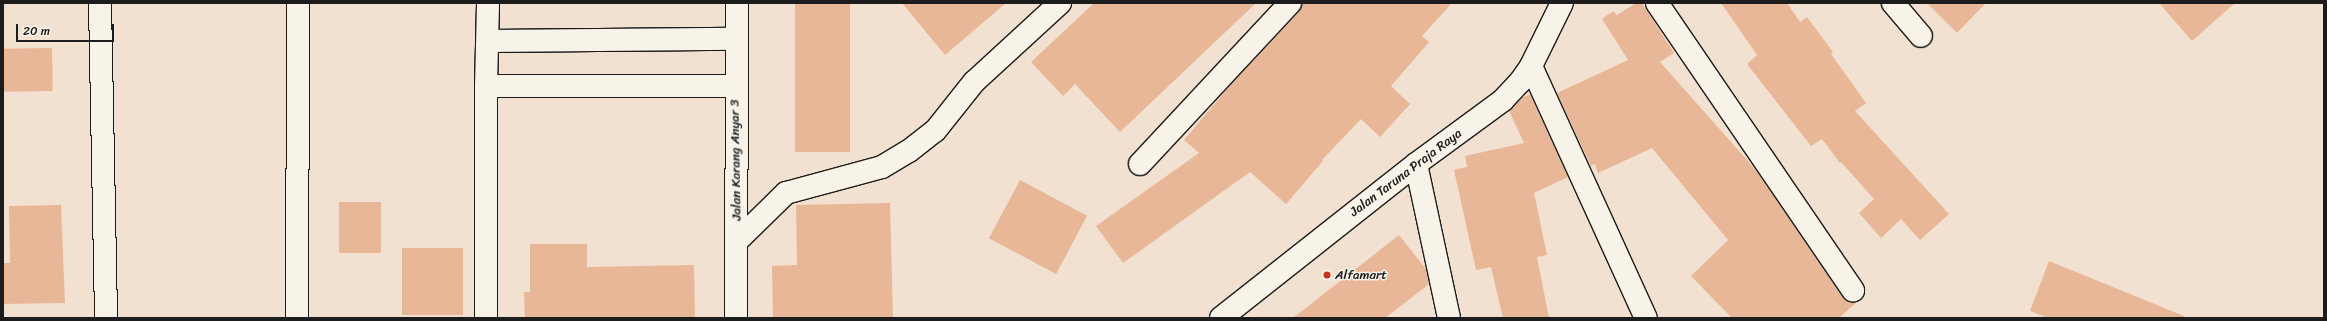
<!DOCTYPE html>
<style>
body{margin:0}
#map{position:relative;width:2327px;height:321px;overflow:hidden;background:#f2e1d0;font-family:Sriracha,sans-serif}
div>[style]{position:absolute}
.building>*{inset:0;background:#e8b798;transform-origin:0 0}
.roads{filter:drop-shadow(1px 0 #1c1c1c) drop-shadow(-1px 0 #1c1c1c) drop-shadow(0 1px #1c1c1c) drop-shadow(0 -1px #1c1c1c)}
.street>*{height:22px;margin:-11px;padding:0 11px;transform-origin:11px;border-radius:11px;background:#f7f3e8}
.secondary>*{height:22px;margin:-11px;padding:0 11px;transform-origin:11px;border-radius:11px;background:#f7f3e8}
.dots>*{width:11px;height:11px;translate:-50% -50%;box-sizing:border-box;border:2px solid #f7f3e8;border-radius:50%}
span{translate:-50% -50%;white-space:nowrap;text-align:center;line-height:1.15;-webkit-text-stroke:3px #f7f3e8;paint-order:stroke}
.street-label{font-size:13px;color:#1c1c1c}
.poi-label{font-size:13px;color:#1c1c1c}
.left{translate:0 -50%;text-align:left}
.frame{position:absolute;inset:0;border:4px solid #1c1c1c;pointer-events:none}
.scale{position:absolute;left:16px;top:24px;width:98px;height:18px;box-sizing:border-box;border:2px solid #1c1c1c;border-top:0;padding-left:5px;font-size:12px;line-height:14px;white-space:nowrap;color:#1c1c1c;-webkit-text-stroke:3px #f7f3e8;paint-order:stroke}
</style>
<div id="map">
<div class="building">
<i style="left:795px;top:3px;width:55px;height:149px"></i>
<i style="clip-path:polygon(902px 3px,1006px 3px,945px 55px)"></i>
<i style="clip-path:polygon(1094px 3px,1256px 3px,1120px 132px,1075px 84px,1063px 96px,1031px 62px)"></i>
<i style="clip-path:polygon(1302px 3px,1452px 3px,1422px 36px,1429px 42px,1391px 86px,1410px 104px,1380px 137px,1361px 119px,1322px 160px,1323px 161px,1286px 204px,1250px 172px,1123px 263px,1096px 226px,1199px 153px,1184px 140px,1227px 89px,1299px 12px)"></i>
<i style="clip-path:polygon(1636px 3px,1642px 3px,1674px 53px,1660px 62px,1755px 169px,1843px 297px,1848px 301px,1857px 302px,1839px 318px,1732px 318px,1691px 276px,1728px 240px,1652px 148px,1598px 173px,1595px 164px,1591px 166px,1557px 93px,1628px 60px,1602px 19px,1613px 11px,1617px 15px)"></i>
<i style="clip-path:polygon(1721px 3px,1787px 3px,1800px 22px,1807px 17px,1833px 52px,1831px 54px,1866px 103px,1855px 111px,1949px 214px,1920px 240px,1901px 219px,1881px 238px,1859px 213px,1874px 199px,1841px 162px,1840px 163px,1822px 139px,1811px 146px,1747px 64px,1757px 55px)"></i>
<i style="clip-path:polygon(1927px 3px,1986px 3px,1957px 33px)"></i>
<i style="clip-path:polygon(2159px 3px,2235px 3px,2192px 41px)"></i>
<i style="left:52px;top:48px;width:43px;height:49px;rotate:89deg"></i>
<i style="clip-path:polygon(1530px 94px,1568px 177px,1534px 193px,1547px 255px,1537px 257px,1549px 318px,1503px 318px,1491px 267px,1476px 270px,1454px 170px,1467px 167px,1465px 156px,1524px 143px,1509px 111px,1522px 98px)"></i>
<i style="left:1020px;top:180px;width:76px;height:66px;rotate:28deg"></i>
<i style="left:381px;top:202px;width:51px;height:42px;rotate:90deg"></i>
<i style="clip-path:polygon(890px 203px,893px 318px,773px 318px,772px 266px,797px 265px,796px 205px)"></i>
<i style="clip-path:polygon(61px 205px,65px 303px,3px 304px,3px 263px,10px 263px,9px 206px)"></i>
<i style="clip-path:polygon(1399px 235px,1426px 269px,1429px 284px,1385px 318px,1293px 318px)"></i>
<i style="clip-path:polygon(530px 244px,587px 244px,587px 267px,694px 265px,695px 318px,525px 318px,524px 292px,530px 292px)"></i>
<i style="left:402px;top:248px;width:61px;height:67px"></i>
<i style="clip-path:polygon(2049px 261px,2184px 316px,2184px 318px,2048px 318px,2030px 311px)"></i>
</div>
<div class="roads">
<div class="street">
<i style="left:100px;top:3px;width:315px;rotate:88.9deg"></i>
<i style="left:1657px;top:3px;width:348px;rotate:55.7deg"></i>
<i style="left:1893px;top:3px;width:43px;rotate:49.7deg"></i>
<i style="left:488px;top:41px;width:248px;rotate:-0.5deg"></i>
<i style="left:1531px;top:66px;width:277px;rotate:65.5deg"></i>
<i style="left:486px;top:86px;width:250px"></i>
<i style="left:1140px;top:164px;width:220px;rotate:-47deg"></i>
<i style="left:1416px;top:164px;width:157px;rotate:77.9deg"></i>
<i style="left:737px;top:241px;width:69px;rotate:-44.4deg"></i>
<i style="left:786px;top:193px;width:99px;rotate:-15.2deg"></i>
<i style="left:882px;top:167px;width:31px;rotate:-31deg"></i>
<i style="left:909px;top:151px;width:33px;rotate:-38deg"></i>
<i style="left:935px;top:131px;width:63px;rotate:-51.5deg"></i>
<i style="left:974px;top:82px;width:117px;rotate:-42.6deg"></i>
<i style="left:297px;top:318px;width:315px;rotate:-89.8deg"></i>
<i style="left:486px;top:318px;width:232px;rotate:-90deg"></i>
<i style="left:486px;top:86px;width:83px;rotate:-88.6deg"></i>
<i style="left:736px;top:318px;width:315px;rotate:-89.8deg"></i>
</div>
<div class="secondary">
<i style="left:1221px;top:318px;width:248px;rotate:-38.3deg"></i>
<i style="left:1416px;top:164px;width:108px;rotate:-36.3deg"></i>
<i style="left:1503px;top:100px;width:25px;rotate:-47deg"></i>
<i style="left:1520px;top:82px;width:19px;rotate:-55deg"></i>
<i style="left:1531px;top:66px;width:70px;rotate:-63.8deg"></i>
</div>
</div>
<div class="dots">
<i style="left:1327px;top:275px;background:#c8321e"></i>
</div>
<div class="street-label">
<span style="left:736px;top:160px;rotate:-91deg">Jalan Karang Anyar 3</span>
<span style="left:1406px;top:173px;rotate:-37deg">Jalan Taruna Praja Raya</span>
</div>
<div class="poi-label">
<span class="left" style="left:1335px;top:275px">Alfamart</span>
</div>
<div class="frame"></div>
<div class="scale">20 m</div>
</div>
